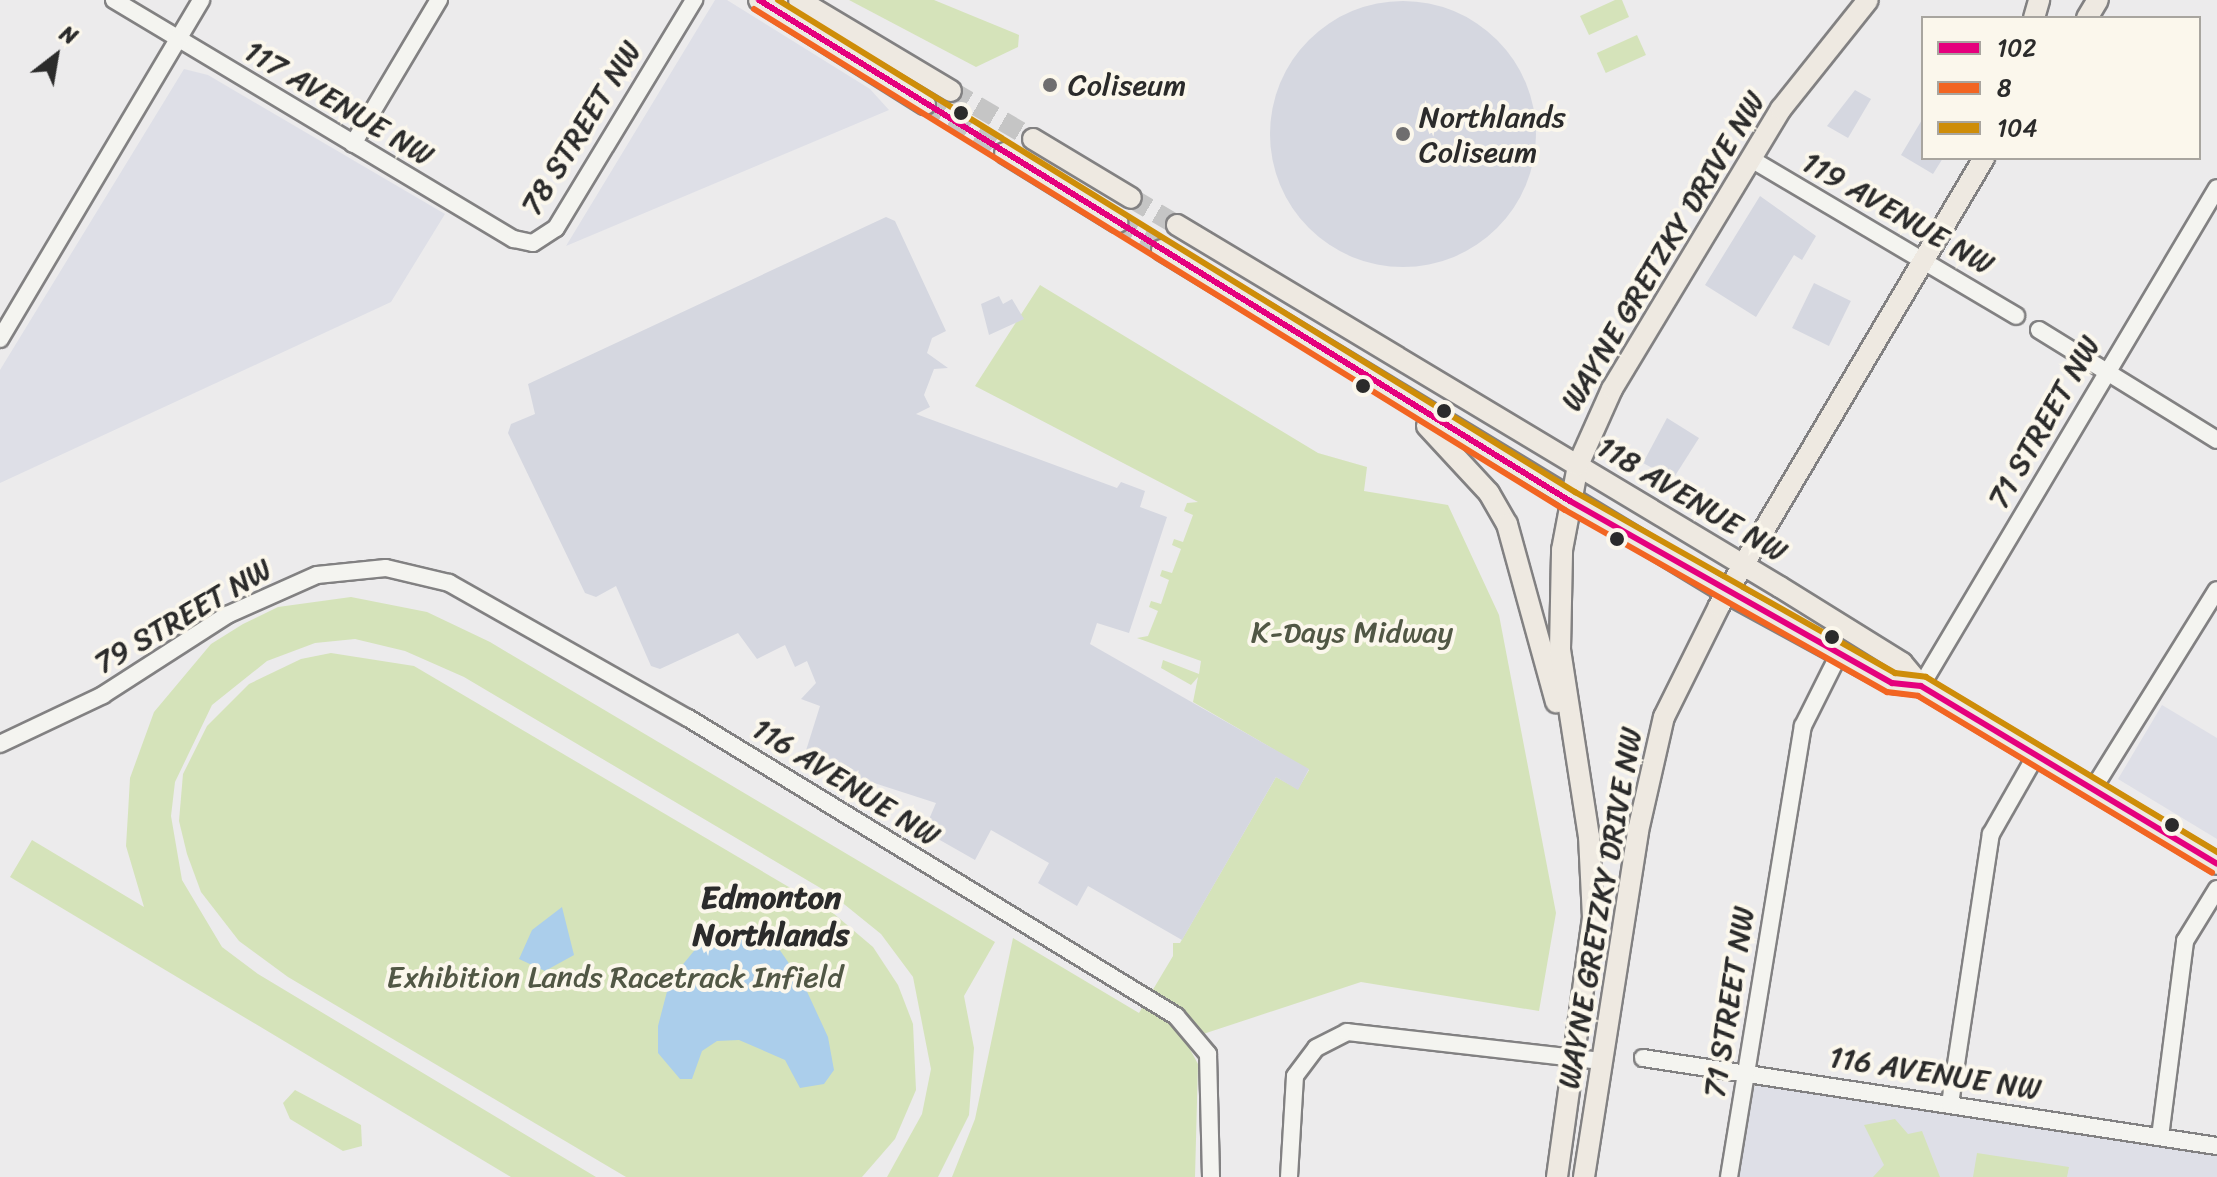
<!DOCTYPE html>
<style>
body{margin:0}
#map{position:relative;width:2217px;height:1177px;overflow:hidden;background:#ecebec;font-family:Sriracha,sans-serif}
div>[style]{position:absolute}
.built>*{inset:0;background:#dedfe7}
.green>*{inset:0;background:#d5e3ba;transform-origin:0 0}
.water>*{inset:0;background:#abceeb}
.building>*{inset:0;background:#d5d7e0;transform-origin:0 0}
.round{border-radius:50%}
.major-tunnel>*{height:20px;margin-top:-10px;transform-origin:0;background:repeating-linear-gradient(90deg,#c5c5c5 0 20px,transparent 0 30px)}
.roads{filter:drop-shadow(2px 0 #828182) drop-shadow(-2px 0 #828182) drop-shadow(0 2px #828182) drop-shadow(0 -2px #828182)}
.minor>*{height:16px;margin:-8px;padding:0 8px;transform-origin:8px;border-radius:8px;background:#f4f4f0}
.major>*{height:20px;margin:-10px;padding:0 10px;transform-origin:10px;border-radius:10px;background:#eee9e1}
.bus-1>*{height:6px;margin:-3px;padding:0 3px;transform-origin:3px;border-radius:3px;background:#e5007d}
.bus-2>*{height:6px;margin:-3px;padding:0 3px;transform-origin:3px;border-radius:3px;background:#f26522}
.bus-3>*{height:6px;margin:-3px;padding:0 3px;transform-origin:3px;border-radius:3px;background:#ce8d09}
.dots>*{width:22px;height:22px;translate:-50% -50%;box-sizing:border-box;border:4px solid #fbf7ec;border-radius:50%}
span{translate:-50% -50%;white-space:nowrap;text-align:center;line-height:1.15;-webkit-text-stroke:8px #fbf7ec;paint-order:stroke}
.poi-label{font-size:30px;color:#2b2b2b}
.left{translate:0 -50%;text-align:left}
.street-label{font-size:30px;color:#2b2b2b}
.park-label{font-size:30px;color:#515745}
.neighbourhood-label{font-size:32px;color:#2b2b2b;font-weight:700}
.legend{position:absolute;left:1921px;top:16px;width:280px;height:144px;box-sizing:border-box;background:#fbf7ec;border:2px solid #a8a59f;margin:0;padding:10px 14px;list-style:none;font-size:24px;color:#2b2b2b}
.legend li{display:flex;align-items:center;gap:16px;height:40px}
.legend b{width:40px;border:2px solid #a8a59f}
.north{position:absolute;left:16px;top:16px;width:80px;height:80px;-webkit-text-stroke:6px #fbf7ec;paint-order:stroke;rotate:31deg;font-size:22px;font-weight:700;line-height:32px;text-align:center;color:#2b2b2b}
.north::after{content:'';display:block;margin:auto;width:28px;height:36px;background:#2b2b2b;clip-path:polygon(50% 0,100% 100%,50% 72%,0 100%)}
</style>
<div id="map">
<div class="built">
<i style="clip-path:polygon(715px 0,727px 0,870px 89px,889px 110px,566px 246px)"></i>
<i style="clip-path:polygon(184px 69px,208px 75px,445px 214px,391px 302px,0 483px,0 370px)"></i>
<i style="clip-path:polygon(2162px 705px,2217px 738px,2217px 839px,2118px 779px)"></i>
<i style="clip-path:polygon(1762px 1082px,2217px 1154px,2217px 1177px,1737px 1177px,1750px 1091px)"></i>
</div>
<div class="green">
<i style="clip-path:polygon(849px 0,934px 0,1019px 35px,1018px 47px,976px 67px)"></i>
<i style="clip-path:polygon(1615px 0,1622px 0,1629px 17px,1589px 35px,1580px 16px)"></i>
<i style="left:1637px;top:35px;width:22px;height:44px;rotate:66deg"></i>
<i style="clip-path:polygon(1040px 285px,1318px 453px,1367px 467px,1364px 491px,1448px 505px,1499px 615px,1556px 913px,1539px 1011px,1361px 982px,1185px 1040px,1198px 1064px,1195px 1177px,952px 1177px,975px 1119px,1013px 938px,1139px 1013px,1173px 956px,1173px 943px,1180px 943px,1276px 777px,1298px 789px,1309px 770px,1193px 702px,1198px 677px,1191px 685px,1161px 668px,1163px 660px,1199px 674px,1201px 661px,1137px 638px,1148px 636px,1158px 611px,1149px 607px,1151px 601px,1161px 604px,1169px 580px,1160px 576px,1162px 570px,1172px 573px,1181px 549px,1172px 545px,1174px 539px,1183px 542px,1193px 515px,1184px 511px,1187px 503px,1198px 502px,975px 386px)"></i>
<i style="clip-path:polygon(351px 597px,427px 612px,490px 642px,995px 942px,964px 996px,974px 1048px,969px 1115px,938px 1177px,887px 1177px,922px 1114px,931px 1069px,913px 977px,881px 934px,834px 896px,464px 677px,405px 651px,355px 639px,315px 643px,267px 661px,212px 705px,175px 782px,171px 816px,182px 880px,222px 947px,258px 974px,596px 1177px,511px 1177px,10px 877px,32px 840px,144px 907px,126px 846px,128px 813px,130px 778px,154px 712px,211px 644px,243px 624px,278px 607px)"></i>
<i style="clip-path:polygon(331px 653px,414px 666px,833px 913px,873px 947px,898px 985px,913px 1024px,916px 1090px,895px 1139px,862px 1177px,626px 1177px,288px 977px,239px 941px,201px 892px,187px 854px,179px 821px,183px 774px,207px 726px,249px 684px,301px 659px)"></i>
<i style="clip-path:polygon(295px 1090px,361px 1125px,362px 1146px,343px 1151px,290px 1119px,283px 1103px)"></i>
<i style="clip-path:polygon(1895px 1119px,1908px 1134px,1922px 1131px,1940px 1177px,1873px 1177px,1884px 1165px,1864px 1125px)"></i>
<i style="clip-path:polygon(1977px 1153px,2069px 1167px,2067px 1177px,1973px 1177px)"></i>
</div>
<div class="water">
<i style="clip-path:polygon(562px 907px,574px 955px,545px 971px,519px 959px,532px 930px)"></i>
<i style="clip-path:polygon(744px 934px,770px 936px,804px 985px,828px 1037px,834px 1070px,824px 1084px,800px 1088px,785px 1060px,739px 1040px,717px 1041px,702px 1051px,692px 1079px,680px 1079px,658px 1053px,658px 1026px,670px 980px,703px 940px)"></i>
</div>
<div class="building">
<i class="round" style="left:1270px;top:1px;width:266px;height:266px"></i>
<i style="clip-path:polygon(1855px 90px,1871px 99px,1848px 138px,1827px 126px)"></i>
<i style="clip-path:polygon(1923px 118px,1923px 158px,1943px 158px,1933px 174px,1901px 155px)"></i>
<i style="clip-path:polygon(1760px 196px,1816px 236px,1802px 260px,1794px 255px,1756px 317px,1705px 285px)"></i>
<i style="clip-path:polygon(886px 217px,895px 221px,946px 331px,932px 338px,927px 353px,948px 368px,934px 369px,924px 395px,930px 407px,916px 414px,1117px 488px,1121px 482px,1145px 491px,1140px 507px,1167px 517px,1129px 633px,1097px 623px,1090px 644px,1309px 769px,1298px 790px,1276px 777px,1182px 940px,1088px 886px,1077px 906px,1038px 883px,1049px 863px,991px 830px,975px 860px,924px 831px,936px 803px,803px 760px,820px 706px,801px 699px,816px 683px,807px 661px,795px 667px,785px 645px,757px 659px,738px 633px,660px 669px,651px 666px,616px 586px,596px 597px,585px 593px,508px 433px,511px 424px,535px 414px,528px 384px)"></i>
<i style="left:1814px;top:283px;width:41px;height:50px;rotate:26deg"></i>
<i style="clip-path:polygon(999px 296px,1003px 304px,1012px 299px,1024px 319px,989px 335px,981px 304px)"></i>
<i style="clip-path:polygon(1667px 418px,1699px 438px,1673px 479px,1643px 463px)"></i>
</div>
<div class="major-tunnel">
<i style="left:951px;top:91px;width:95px;rotate:30.3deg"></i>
<i style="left:925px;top:104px;width:94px;rotate:31.5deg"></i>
<i style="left:1131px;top:198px;width:53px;rotate:30.4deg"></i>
<i style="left:1117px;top:222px;width:53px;rotate:31.9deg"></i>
</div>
<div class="roads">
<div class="minor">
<i style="left:114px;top:0;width:466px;rotate:30.9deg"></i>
<i style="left:514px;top:239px;width:19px;rotate:12deg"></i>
<i style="left:533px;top:243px;width:27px;rotate:-33deg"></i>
<i style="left:556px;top:228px;width:267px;rotate:-58.8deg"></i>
<i style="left:353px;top:144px;width:168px;rotate:-59.2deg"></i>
<i style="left:1751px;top:159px;width:308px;rotate:30.6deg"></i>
<i style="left:2039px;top:330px;width:209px;rotate:31.7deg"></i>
<i style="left:0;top:339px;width:394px;rotate:-59.3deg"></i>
<i style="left:1921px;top:686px;width:579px;rotate:-59.27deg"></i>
<i style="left:0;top:744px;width:114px;rotate:-25.4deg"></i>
<i style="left:103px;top:695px;width:148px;rotate:-32.8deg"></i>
<i style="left:227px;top:615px;width:98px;rotate:-24deg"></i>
<i style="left:317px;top:575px;width:69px;rotate:-5.8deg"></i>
<i style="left:386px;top:568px;width:65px;rotate:13.4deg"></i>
<i style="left:449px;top:583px;width:274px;rotate:29.5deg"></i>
<i style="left:688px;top:718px;width:572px;rotate:31.41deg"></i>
<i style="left:1176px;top:1016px;width:50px;rotate:49.9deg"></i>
<i style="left:1208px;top:1054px;width:123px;rotate:88.6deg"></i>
<i style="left:2093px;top:789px;width:234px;rotate:-58.1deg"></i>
<i style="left:1643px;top:1058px;width:581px;rotate:8.72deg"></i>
<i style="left:1950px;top:1104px;width:273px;rotate:-81.4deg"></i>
<i style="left:1991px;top:834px;width:91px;rotate:-60.3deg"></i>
<i style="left:2160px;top:1137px;width:198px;rotate:-82.7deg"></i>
<i style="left:2185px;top:941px;width:61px;rotate:-58.4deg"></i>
<i style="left:1289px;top:1177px;width:101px;rotate:-86.6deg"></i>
<i style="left:1295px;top:1076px;width:35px;rotate:-53deg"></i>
<i style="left:1316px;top:1048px;width:35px;rotate:-27deg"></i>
<i style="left:1347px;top:1032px;width:257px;rotate:6.5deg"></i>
<i style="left:1729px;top:1177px;width:457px;rotate:-80.7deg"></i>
<i style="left:1803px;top:726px;width:80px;rotate:-63.4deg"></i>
</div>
<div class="major">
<i style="left:759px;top:0;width:196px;rotate:32.1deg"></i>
<i style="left:799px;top:0;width:177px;rotate:30.9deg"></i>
<i style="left:2034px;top:18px;width:19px;rotate:-74deg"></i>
<i style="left:2087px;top:18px;width:21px;rotate:-59deg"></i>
<i style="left:1033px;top:139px;width:114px;rotate:31deg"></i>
<i style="left:1005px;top:153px;width:132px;rotate:31.6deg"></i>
<i style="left:1177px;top:225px;width:703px;rotate:30.98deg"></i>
<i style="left:1780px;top:587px;width:144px;rotate:31.9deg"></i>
<i style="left:1902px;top:663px;width:30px;rotate:50deg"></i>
<i style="left:1921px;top:686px;width:345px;rotate:31deg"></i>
<i style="left:1162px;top:250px;width:661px;rotate:31.26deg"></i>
<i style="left:1727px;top:593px;width:188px;rotate:28.6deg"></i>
<i style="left:1892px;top:683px;width:29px;rotate:6deg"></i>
<i style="left:1427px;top:426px;width:91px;rotate:47.2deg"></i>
<i style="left:1489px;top:493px;width:36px;rotate:60deg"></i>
<i style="left:1507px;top:524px;width:185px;rotate:74.6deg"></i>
<i style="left:1557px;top:1177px;width:261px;rotate:-82.1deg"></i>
<i style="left:1593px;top:918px;width:81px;rotate:-92.8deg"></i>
<i style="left:1589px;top:837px;width:190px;rotate:-98.8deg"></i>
<i style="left:1560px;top:649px;width:99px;rotate:-88.8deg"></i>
<i style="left:1562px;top:550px;width:86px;rotate:-79.3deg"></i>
<i style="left:1578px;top:465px;width:83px;rotate:-65.9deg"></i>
<i style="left:1612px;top:389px;width:327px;rotate:-58.9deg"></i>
<i style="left:1781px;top:109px;width:139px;rotate:-51.4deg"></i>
<i style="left:1584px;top:1177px;width:350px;rotate:-81.1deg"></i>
<i style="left:1638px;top:831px;width:117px;rotate:-77.2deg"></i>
<i style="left:1664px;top:717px;width:124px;rotate:-63.6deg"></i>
<i style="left:1719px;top:606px;width:521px;rotate:-59.39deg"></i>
</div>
</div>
<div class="bus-1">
<i style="left:759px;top:0;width:953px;rotate:31.71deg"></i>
<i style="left:1570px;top:501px;width:370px;rotate:29.5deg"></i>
<i style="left:1892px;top:683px;width:29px;rotate:6deg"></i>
<i style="left:1921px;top:686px;width:345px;rotate:31deg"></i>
</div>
<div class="bus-2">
<i style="left:754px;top:9px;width:953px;rotate:31.71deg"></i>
<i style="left:1565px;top:510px;width:370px;rotate:29.5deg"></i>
<i style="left:1887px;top:692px;width:31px;rotate:7deg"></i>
<i style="left:1918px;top:696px;width:343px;rotate:31deg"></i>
</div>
<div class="bus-3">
<i style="left:778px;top:0;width:937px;rotate:31.69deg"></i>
<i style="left:1575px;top:492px;width:368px;rotate:29.5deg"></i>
<i style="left:1895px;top:673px;width:31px;rotate:7deg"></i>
<i style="left:1926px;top:677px;width:340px;rotate:31deg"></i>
</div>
<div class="dots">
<i style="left:1050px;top:85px;background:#6f6e6f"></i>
<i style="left:961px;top:113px;background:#2b2b2b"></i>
<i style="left:1403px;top:134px;background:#6f6e6f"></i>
<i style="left:1363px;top:386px;background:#2b2b2b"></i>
<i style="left:1444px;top:411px;background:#2b2b2b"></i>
<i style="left:1617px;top:539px;background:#2b2b2b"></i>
<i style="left:1832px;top:637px;background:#2b2b2b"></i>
<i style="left:2172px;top:825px;background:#2b2b2b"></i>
</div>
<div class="poi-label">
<span class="left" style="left:1068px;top:85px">Coliseum</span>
<span class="left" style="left:1419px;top:134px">Northlands<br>Coliseum</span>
</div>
<div class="street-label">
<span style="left:339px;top:103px;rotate:31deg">117 AVENUE NW</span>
<span style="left:581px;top:128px;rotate:-58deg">78 STREET NW</span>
<span style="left:1898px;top:213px;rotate:30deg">119 AVENUE NW</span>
<span style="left:1663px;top:251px;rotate:-59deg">WAYNE GRETZKY DRIVE NW</span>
<span style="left:2044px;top:422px;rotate:-60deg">71 STREET NW</span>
<span style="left:1692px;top:499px;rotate:31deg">118 AVENUE NW</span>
<span style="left:183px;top:616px;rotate:-30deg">79 STREET NW</span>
<span style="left:846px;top:782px;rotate:32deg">116 AVENUE NW</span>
<span style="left:1600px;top:908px;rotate:-80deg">WAYNE GRETZKY DRIVE NW</span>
<span style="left:1729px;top:1002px;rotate:-81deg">71 STREET NW</span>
<span style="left:1935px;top:1073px;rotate:9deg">116 AVENUE NW</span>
</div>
<div class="park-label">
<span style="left:1352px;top:632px">K-Days Midway</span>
<span style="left:615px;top:977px">Exhibition Lands Racetrack Infield</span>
</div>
<div class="neighbourhood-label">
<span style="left:771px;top:917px">Edmonton<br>Northlands</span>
</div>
<ul class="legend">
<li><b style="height:10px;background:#e5007d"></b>102</li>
<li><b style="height:10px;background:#f26522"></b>8</li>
<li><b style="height:10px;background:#ce8d09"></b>104</li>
</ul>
<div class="north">N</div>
</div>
